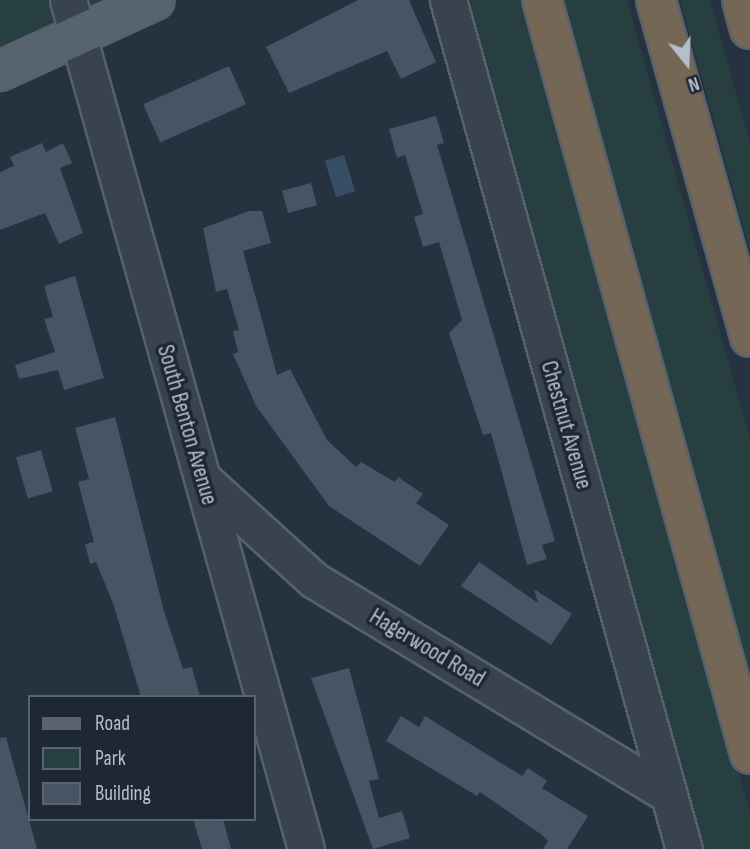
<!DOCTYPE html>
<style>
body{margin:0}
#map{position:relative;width:750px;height:849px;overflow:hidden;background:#25323f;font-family:"Sofia Sans Condensed",sans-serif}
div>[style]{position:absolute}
.green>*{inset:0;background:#273f40}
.water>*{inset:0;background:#384e67;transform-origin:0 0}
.building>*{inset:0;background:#465463;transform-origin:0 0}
.roads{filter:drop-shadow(2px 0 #57616d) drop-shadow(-2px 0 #57616d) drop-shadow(0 2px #57616d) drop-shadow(0 -2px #57616d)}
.minor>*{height:35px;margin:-17.5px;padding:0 17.5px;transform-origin:17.5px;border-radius:17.5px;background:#39434f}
.major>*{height:38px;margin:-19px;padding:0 19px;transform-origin:19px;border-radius:19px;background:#57636f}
.highway>*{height:38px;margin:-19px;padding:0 19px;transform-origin:19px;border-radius:19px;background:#756756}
span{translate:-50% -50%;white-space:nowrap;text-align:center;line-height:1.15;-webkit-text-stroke:7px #1e2834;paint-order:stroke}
.street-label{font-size:23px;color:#b5beca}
.legend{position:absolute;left:28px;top:695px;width:228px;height:126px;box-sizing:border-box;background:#1e2834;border:2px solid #5a6470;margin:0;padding:9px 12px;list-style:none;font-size:21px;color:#b5beca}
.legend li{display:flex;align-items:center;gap:14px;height:35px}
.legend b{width:35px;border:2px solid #5a6470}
.north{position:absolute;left:652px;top:28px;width:70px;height:70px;-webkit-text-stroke:5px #1e2834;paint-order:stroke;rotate:162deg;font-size:19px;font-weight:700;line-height:28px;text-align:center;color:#b5beca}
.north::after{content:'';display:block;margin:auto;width:24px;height:32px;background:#b5beca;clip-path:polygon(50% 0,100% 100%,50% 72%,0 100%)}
</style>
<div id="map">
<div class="green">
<i style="clip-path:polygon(0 0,123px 0,0 57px)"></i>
<i style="clip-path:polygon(467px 0,520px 0,750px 811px,750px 849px,705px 849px)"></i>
<i style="clip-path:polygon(554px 0,627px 0,750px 439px,750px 691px)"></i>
<i style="clip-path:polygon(680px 0,710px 0,750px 143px,750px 250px)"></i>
</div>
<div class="water">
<i style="left:344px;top:155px;width:38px;height:20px;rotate:73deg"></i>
</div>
<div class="building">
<i style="clip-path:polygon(358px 0,409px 0,436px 62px,401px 79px,387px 51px,289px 93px,266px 47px)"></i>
<i style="left:229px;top:66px;width:42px;height:94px;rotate:66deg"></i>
<i style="clip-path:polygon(436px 116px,444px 143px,437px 145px,555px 541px,542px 545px,547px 559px,527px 565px,491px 433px,483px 435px,449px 333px,462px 320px,439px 242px,423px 247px,414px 217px,423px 214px,405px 155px,397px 158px,389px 129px)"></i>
<i style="clip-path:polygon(42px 143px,46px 152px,63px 143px,72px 163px,60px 168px,83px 233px,59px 244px,45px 213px,0 230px,0 172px,14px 166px,10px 157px)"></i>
<i style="left:311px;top:183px;width:23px;height:30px;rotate:75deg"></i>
<i style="clip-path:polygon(249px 211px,262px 211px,271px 243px,243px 251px,277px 375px,290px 369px,327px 440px,356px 467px,361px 462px,395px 482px,398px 477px,423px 494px,416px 503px,449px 525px,420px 566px,329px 506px,256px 406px,233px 354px,238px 352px,233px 331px,239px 330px,227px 289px,216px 292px,203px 228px)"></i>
<i style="clip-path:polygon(75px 276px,104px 378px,64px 390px,58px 370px,19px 379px,15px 365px,55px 352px,44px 319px,53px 317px,44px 286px)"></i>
<i style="clip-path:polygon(115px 417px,164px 611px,183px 669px,192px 667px,200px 697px,141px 697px,113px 603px,96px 562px,90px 564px,85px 544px,94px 542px,78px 482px,89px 479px,75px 428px)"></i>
<i style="left:41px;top:450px;width:43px;height:26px;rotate:74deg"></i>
<i style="clip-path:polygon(479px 562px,538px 603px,534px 589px,572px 614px,551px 645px,461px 586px)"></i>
<i style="clip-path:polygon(349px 668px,379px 779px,369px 781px,379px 818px,402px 811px,410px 838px,373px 849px,311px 678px)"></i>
<i style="clip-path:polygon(401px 716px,419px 727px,425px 716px,522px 776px,528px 768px,547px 781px,542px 788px,588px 816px,567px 849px,543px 849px,548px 841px,542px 835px,480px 792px,477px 796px,386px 741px)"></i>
<i style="clip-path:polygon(6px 737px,37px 849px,0 849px,0 738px)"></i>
<i style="clip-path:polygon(193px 819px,223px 819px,231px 849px,202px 849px)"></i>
</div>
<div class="roads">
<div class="minor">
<i style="left:68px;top:0;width:882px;rotate:74.34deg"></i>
<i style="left:448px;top:0;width:881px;rotate:74.47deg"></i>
<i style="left:204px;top:480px;width:149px;rotate:42.3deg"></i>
<i style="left:314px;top:580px;width:415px;rotate:31.2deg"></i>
</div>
<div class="major">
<i style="left:0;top:71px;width:170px;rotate:-24.6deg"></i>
</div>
<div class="highway">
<i style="left:542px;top:0;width:782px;rotate:74.58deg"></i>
<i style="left:656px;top:0;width:350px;rotate:74.4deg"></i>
<i style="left:742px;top:0;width:30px;rotate:75deg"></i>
</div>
</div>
<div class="street-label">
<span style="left:187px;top:425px;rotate:74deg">South Benton Avenue</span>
<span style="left:566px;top:425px;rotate:74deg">Chestnut Avenue</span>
<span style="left:427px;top:648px;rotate:31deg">Hagerwood Road</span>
</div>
<ul class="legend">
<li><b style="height:9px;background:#57636f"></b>Road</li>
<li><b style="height:19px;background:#273f40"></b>Park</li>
<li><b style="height:19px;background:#465463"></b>Building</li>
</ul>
<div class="north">N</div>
</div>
